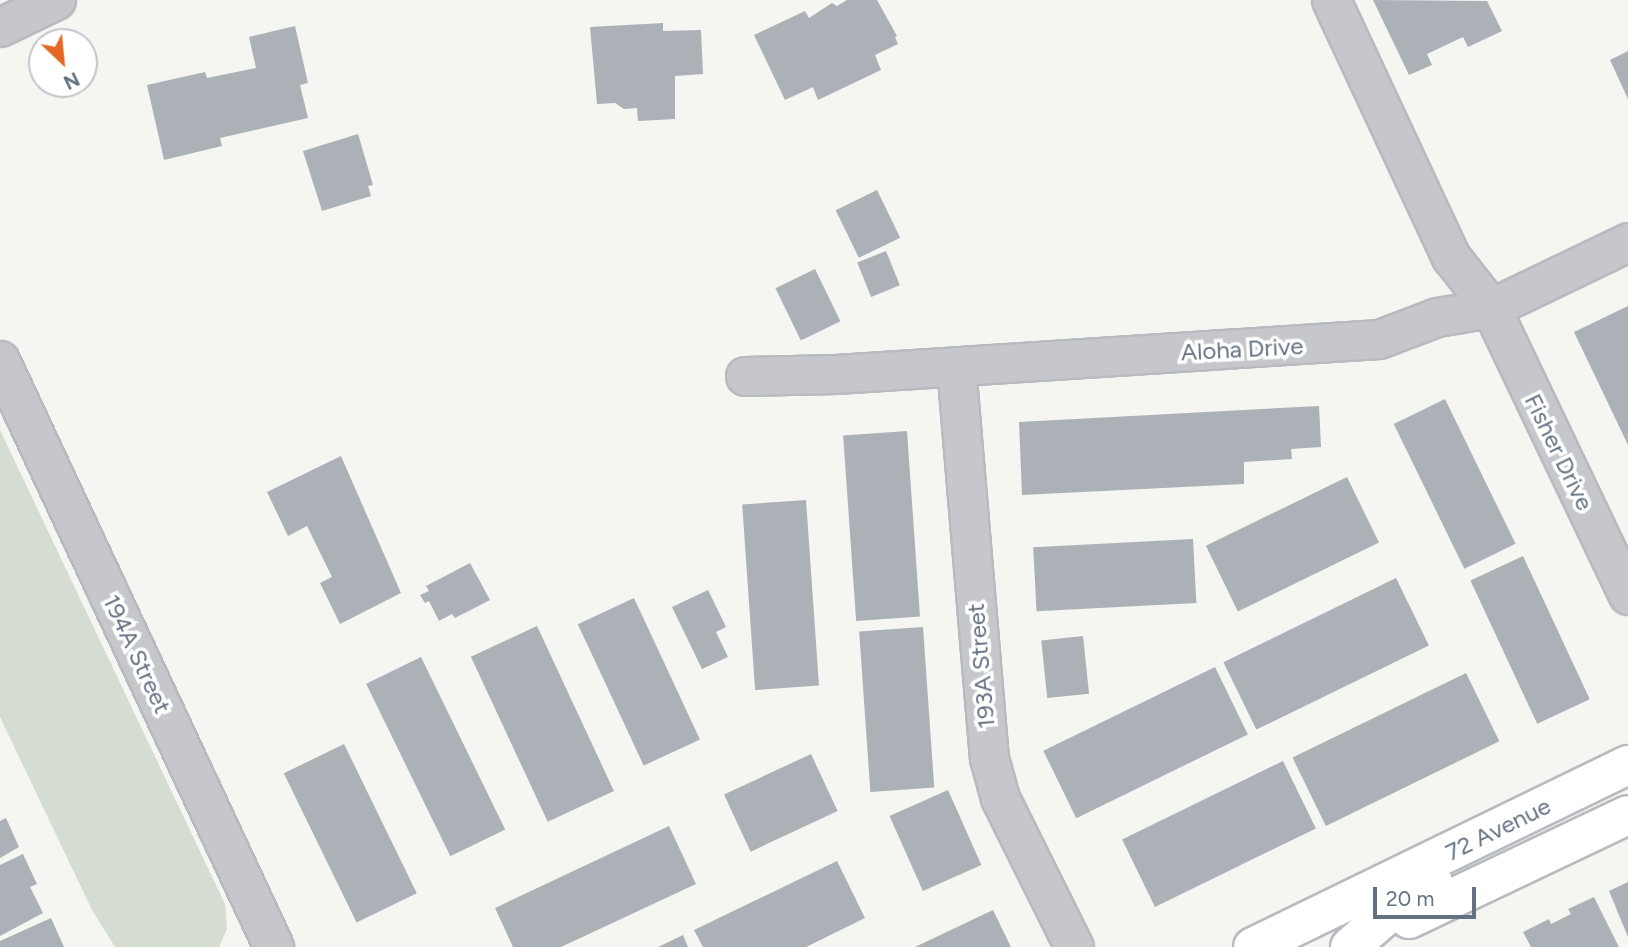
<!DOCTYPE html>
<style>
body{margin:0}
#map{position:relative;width:1628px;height:947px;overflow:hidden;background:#f5f5f1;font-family:Figtree,sans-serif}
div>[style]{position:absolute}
.green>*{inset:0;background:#d5dcd2}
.building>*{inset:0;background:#abb1b7;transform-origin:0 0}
.roads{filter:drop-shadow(2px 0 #b7babf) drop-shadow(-2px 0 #b7babf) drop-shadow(0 2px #b7babf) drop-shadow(0 -2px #b7babf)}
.minor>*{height:37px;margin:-18.5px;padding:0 18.5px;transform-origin:18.5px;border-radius:18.5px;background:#c5c7cb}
.tertiary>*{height:38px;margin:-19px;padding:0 19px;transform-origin:19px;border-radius:19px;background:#c5c7cb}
.secondary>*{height:38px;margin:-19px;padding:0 19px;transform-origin:19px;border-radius:19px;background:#fff}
span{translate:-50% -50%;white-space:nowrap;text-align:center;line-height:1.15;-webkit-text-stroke:7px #fff;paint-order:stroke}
.street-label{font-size:24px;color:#647182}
.north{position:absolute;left:28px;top:28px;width:70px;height:70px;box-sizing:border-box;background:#fff;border:2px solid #c1c6cd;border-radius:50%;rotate:154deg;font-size:19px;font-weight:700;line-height:28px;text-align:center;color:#647182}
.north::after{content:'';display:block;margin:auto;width:24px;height:32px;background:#e36923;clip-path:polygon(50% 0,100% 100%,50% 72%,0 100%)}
.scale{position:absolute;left:1373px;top:887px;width:103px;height:32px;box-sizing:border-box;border:4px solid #647182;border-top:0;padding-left:9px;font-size:21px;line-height:24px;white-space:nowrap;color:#647182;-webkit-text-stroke:5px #fff;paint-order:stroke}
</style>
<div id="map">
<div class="green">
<i style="clip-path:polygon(0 430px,225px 904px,227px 929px,219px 947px,115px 947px,92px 910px,0 717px)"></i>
</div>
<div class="building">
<i style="clip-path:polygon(847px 0,877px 0,897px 36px,895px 37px,898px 44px,875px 55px,881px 70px,818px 100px,813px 87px,785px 100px,754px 35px,805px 11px,809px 18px,832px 3px,837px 6px)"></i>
<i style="clip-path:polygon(1373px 0,1487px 1px,1502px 31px,1468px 47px,1463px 37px,1427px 54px,1432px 65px,1409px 75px)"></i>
<i style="clip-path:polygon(663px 23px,663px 31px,701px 30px,703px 74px,675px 76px,675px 119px,638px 121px,637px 108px,624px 109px,615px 103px,597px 104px,590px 27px)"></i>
<i style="clip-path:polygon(295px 26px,308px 83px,300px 85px,308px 118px,220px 138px,222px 146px,164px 160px,147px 85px,205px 72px,207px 78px,256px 68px,249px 37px)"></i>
<i style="clip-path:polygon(1628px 51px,1628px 99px,1610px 60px)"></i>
<i style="clip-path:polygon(358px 134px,373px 185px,368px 186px,371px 196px,322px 211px,303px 151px)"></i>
<i style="left:877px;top:190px;width:53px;height:46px;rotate:64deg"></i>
<i style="left:886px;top:251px;width:37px;height:31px;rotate:68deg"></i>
<i style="left:815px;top:269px;width:58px;height:44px;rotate:64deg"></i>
<i style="clip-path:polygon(1628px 306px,1628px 445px,1574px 332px)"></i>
<i style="left:1445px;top:399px;width:161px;height:57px;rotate:64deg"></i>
<i style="clip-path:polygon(1319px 406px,1321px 447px,1291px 449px,1292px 459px,1244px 462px,1244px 484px,1022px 495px,1019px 422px)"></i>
<i style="left:907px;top:431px;width:186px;height:64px;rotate:86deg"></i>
<i style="clip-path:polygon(341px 456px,401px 593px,340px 624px,320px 583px,332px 577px,307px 526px,288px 536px,267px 492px)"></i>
<i style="left:1347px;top:477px;width:73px;height:157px;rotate:64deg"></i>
<i style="left:806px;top:500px;width:186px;height:64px;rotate:86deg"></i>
<i style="left:1193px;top:539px;width:64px;height:160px;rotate:87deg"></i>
<i style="left:1523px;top:556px;width:158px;height:58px;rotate:65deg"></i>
<i style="clip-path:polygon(470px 563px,490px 600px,455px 618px,452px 614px,439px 621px,429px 601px,425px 603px,420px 595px,429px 591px,426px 586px)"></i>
<i style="left:1396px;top:578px;width:75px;height:192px;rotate:64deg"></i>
<i style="clip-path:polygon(708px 590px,726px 627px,716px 632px,728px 657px,702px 669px,672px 607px)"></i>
<i style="left:634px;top:598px;width:156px;height:62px;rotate:65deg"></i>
<i style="left:537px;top:626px;width:182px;height:73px;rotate:65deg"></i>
<i style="left:923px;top:627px;width:161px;height:64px;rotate:86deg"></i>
<i style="left:1083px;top:636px;width:58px;height:42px;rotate:84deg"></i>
<i style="left:421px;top:657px;width:192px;height:61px;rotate:64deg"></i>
<i style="left:1215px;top:667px;width:75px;height:191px;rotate:64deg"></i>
<i style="left:1466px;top:673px;width:76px;height:193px;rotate:64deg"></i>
<i style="left:344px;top:744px;width:166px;height:67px;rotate:64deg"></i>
<i style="left:811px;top:754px;width:63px;height:96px;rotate:65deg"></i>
<i style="left:1283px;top:761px;width:75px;height:179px;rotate:64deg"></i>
<i style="left:948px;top:790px;width:82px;height:64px;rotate:66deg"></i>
<i style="clip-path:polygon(6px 818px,19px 847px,0 858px,0 821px)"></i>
<i style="clip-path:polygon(669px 826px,696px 884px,561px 947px,513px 947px,495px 908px)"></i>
<i style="clip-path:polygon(23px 854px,37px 884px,30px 887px,43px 913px,0 936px,0 865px)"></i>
<i style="clip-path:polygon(837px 861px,865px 918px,806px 947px,703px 947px,694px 930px)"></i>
<i style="clip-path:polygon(1628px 882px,1628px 937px,1609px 891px)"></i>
<i style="clip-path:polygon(1594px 897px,1619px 947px,1531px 947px,1523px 932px,1549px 919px,1551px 924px,1571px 914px,1568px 909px)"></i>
<i style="clip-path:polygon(993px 910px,1011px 947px,915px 947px)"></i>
<i style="clip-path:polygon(51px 918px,64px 947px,0 947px,0 941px)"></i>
<i style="clip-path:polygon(683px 935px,688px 947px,658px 947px)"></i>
</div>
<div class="roads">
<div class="minor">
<i style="left:1331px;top:0;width:284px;rotate:65deg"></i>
<i style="left:1451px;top:257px;width:65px;rotate:51.9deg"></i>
<i style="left:1491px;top:308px;width:318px;rotate:64.5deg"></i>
<i style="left:0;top:27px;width:62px;rotate:-25.7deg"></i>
<i style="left:956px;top:366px;width:393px;rotate:85.2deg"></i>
<i style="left:989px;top:758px;width:41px;rotate:74.6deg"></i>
<i style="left:1000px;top:798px;width:166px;rotate:63.6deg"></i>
<i style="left:745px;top:376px;width:91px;rotate:-1.3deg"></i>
<i style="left:836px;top:374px;width:544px;rotate:-3.69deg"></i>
<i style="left:1379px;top:339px;width:62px;rotate:-20.8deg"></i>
<i style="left:1437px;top:317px;width:55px;rotate:-9.5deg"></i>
<i style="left:1491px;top:308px;width:152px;rotate:-25.7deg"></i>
</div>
<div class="tertiary">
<i style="left:0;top:361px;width:647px;rotate:64.94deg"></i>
</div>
<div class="secondary">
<i style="left:1409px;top:919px;width:242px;rotate:-25.4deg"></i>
<i style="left:1253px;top:947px;width:417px;rotate:-25.9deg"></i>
<i style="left:1350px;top:947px;width:85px;rotate:-41.2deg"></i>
<i style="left:1414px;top:891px;width:21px;rotate:-25deg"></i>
</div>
</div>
<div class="street-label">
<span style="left:1242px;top:349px;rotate:-3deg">Aloha Drive</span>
<span style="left:1559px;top:452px;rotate:64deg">Fisher Drive</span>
<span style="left:137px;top:654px;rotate:65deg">194A Street</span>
<span style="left:981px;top:666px;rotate:-95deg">193A Street</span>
<span style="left:1498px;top:829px;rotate:-26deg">72 Avenue</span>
</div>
<div class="north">N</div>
<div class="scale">20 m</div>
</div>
